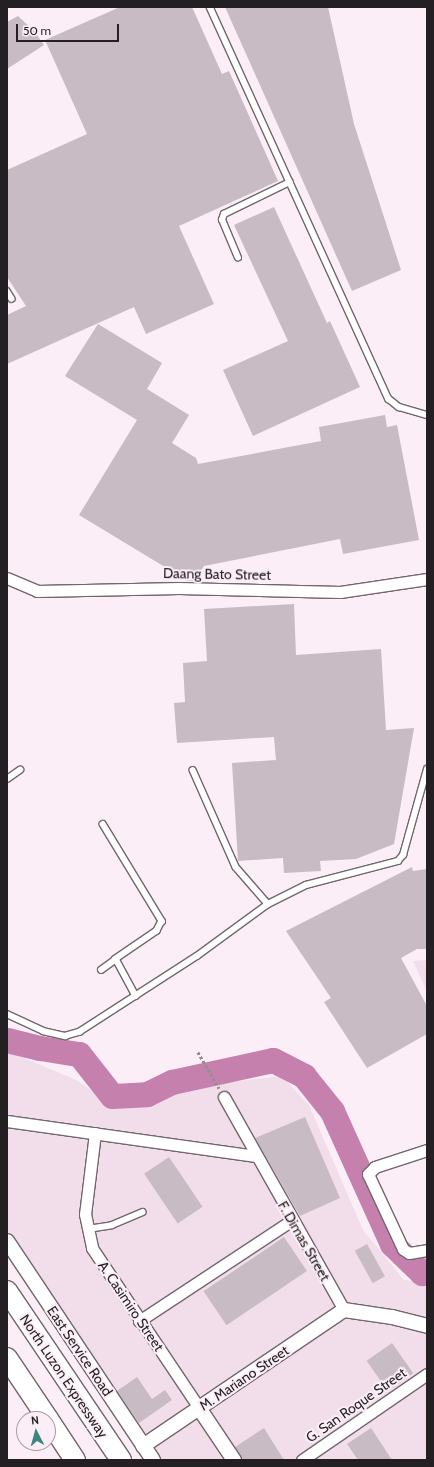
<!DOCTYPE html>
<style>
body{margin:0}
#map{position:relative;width:434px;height:1467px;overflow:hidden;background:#fbeef6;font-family:Cabin,sans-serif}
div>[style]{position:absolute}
.built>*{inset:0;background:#f2deea}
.river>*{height:25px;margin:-12.5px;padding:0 12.5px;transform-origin:12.5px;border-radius:12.5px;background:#c580ae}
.building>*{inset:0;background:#c8bbc3;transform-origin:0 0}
.path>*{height:2.5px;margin-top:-1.25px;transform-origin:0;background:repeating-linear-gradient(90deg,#968d93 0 3px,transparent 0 5px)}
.roads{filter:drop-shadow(1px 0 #72666d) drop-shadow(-1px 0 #72666d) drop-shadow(0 1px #72666d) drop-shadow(0 -1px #72666d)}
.service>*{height:5.5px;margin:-2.75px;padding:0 2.75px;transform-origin:2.75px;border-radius:2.75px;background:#fff}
.minor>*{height:11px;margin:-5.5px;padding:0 5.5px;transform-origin:5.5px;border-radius:5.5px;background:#fff}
.tertiary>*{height:14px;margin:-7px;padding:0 7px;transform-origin:7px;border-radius:7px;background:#fff}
.motorway>*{height:20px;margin:-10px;padding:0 10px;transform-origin:10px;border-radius:10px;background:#fff}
span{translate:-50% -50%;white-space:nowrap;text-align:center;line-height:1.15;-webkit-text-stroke:4px #fbeef6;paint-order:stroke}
.street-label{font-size:14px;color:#231f22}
.frame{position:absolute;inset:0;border:8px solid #231f22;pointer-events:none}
.north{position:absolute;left:16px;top:1411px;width:40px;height:40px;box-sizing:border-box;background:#fbeef6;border:1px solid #a59ba1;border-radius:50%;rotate:354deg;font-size:11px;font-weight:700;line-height:16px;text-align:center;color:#231f22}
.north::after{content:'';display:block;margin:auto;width:14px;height:18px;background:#3d8580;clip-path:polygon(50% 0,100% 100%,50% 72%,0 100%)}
.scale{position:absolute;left:16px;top:24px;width:103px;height:18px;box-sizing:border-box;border:2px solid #231f22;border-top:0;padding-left:5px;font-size:12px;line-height:14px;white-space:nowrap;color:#231f22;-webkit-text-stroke:3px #fbeef6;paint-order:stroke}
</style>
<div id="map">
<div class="built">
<i style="clip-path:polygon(427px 960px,427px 992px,413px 961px)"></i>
<i style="clip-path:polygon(7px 1051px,74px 1079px,110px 1102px,160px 1099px,230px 1082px,282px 1076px,309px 1105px,363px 1230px,404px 1280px,427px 1282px,427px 1460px,160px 1460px,7px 1229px)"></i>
</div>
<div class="river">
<i style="left:7px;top:1040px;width:34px;rotate:14deg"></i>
<i style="left:40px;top:1048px;width:39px;rotate:9deg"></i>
<i style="left:79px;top:1054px;width:53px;rotate:51.8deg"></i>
<i style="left:112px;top:1096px;width:35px;rotate:-3deg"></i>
<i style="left:147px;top:1094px;width:28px;rotate:-26deg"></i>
<i style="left:172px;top:1082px;width:103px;rotate:-12.3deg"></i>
<i style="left:273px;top:1060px;width:35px;rotate:27deg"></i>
<i style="left:304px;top:1076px;width:45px;rotate:51.3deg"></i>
<i style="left:332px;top:1111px;width:146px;rotate:65.7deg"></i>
<i style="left:392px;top:1244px;width:42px;rotate:44deg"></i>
<i style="left:422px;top:1273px;width:5px;rotate:-11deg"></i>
</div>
<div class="building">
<i style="clip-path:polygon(120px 7px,192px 7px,222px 74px,229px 71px,278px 181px,179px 226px,214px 304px,146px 334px,134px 307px,7px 364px,7px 315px,26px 306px,7px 277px,7px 170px,87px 134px,45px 40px)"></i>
<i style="clip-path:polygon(225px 7px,328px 7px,354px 124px,401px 270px,352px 291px)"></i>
<i style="clip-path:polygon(18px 16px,35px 32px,44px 45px,7px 69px,7px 22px)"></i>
<i style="clip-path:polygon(274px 207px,327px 323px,330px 321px,360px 387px,253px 436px,223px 370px,288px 341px,234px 225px)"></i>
<i style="clip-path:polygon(98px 324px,162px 363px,147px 389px,189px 415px,172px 443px,196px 458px,198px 464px,321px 441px,319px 427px,385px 415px,387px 427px,397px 425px,419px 540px,343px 554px,340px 539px,204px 566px,194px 581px,188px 581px,79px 515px,137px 420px,65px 376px)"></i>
<i style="clip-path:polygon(294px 604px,296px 655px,381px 649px,386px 730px,414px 728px,394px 844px,356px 859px,320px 861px,321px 871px,284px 873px,283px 858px,238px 861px,232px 763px,276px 760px,274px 737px,177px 743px,174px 703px,185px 702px,183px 663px,207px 661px,204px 609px)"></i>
<i style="clip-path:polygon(412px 867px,413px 871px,427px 869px,427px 949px,417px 949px,401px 958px,427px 1006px,427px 1034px,367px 1068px,324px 1002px,331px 998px,286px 931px)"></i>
<i style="clip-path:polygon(305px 1117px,340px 1198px,300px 1216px,255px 1138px)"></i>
<i style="left:169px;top:1157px;width:60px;height:30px;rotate:56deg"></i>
<i style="left:284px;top:1237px;width:41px;height:97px;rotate:56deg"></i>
<i style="left:367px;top:1244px;width:37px;height:14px;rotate:61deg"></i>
<i style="left:392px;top:1343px;width:37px;height:31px;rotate:55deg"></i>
<i style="clip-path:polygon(137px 1377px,152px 1399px,165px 1390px,172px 1400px,139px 1423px,117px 1391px)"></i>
<i style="clip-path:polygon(264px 1428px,284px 1460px,242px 1460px,235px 1447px)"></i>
<i style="clip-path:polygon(371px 1428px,392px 1460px,358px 1460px,347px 1444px)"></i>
</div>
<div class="path">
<i style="left:198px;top:1052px;width:42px;rotate:59.7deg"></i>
</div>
<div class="roads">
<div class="service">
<i style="left:210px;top:7px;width:431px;rotate:65.5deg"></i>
<i style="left:389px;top:399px;width:13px;rotate:39deg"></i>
<i style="left:399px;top:407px;width:29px;rotate:16deg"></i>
<i style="left:238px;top:258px;width:41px;rotate:-112.8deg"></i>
<i style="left:222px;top:220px;width:6px;rotate:-72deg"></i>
<i style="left:224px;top:214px;width:73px;rotate:-25.9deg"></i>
<i style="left:7px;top:291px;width:9px;rotate:58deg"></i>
<i style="left:193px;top:770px;width:106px;rotate:66.1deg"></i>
<i style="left:236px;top:867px;width:49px;rotate:49.1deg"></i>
<i style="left:7px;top:779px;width:16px;rotate:-35deg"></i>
<i style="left:103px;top:824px;width:114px;rotate:58.7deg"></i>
<i style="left:162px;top:921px;width:11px;rotate:117deg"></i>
<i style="left:157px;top:931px;width:50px;rotate:145.7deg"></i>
<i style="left:101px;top:970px;width:19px;rotate:-36deg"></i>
<i style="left:116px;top:959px;width:42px;rotate:61.6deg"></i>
<i style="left:7px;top:1014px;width:40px;rotate:25deg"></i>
<i style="left:43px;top:1031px;width:23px;rotate:13deg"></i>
<i style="left:65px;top:1036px;width:15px;rotate:-16deg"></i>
<i style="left:79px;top:1032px;width:140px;rotate:-32.8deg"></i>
<i style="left:197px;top:956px;width:88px;rotate:-36.2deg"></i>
<i style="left:268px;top:904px;width:42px;rotate:-26.6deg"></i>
<i style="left:306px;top:885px;width:95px;rotate:-14.6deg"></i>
<i style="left:398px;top:861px;width:8px;rotate:-50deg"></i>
<i style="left:403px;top:855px;width:89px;rotate:-74.4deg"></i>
<i style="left:88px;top:1229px;width:24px;rotate:-9deg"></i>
<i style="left:112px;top:1225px;width:33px;rotate:-23deg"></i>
</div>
<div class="minor">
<i style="left:7px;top:578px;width:33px;rotate:23deg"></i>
<i style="left:37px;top:591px;width:142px;rotate:-1.2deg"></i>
<i style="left:179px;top:588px;width:161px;rotate:1.4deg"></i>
<i style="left:340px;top:592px;width:88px;rotate:-8.5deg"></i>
<i style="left:224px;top:1097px;width:244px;rotate:60.6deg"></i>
<i style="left:7px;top:1121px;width:251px;rotate:8deg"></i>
<i style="left:95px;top:1133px;width:82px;rotate:97deg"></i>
<i style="left:85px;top:1214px;width:35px;rotate:78deg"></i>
<i style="left:92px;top:1248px;width:192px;rotate:56.2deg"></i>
<i style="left:427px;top:1150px;width:55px;rotate:161.9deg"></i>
<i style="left:375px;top:1167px;width:10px;rotate:135deg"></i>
<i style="left:368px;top:1174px;width:83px;rotate:65deg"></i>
<i style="left:403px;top:1249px;width:7px;rotate:34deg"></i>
<i style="left:409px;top:1253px;width:18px;rotate:-9deg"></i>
<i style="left:139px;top:1321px;width:183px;rotate:-33.4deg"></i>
<i style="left:302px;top:1460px;width:152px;rotate:-34.5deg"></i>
</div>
<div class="tertiary">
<i style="left:7px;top:1241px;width:263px;rotate:56.3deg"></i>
<i style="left:199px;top:1408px;width:63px;rotate:56.1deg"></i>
<i style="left:143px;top:1446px;width:243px;rotate:-34.1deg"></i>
<i style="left:344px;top:1310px;width:49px;rotate:8.3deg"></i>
<i style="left:392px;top:1317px;width:36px;rotate:14deg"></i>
</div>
<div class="motorway">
<i style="left:7px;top:1291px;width:204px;rotate:56deg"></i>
<i style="left:7px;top:1358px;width:73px;rotate:56.1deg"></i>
<i style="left:48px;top:1419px;width:49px;rotate:56.6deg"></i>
</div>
</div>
<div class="street-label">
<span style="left:217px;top:574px;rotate:1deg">Daang Bato Street</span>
<span style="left:304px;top:1241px;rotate:60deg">F. Dimas Street</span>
<span style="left:131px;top:1306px;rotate:56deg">A. Casimiro Street</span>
<span style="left:80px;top:1351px;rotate:56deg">East Service Road</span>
<span style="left:64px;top:1376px;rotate:56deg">North Luzon Expressway</span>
<span style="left:244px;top:1378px;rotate:-34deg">M. Mariano Street</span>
<span style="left:356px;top:1405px;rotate:-35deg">G. San Roque Street</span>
</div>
<div class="frame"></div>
<div class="north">N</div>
<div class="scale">50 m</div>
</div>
